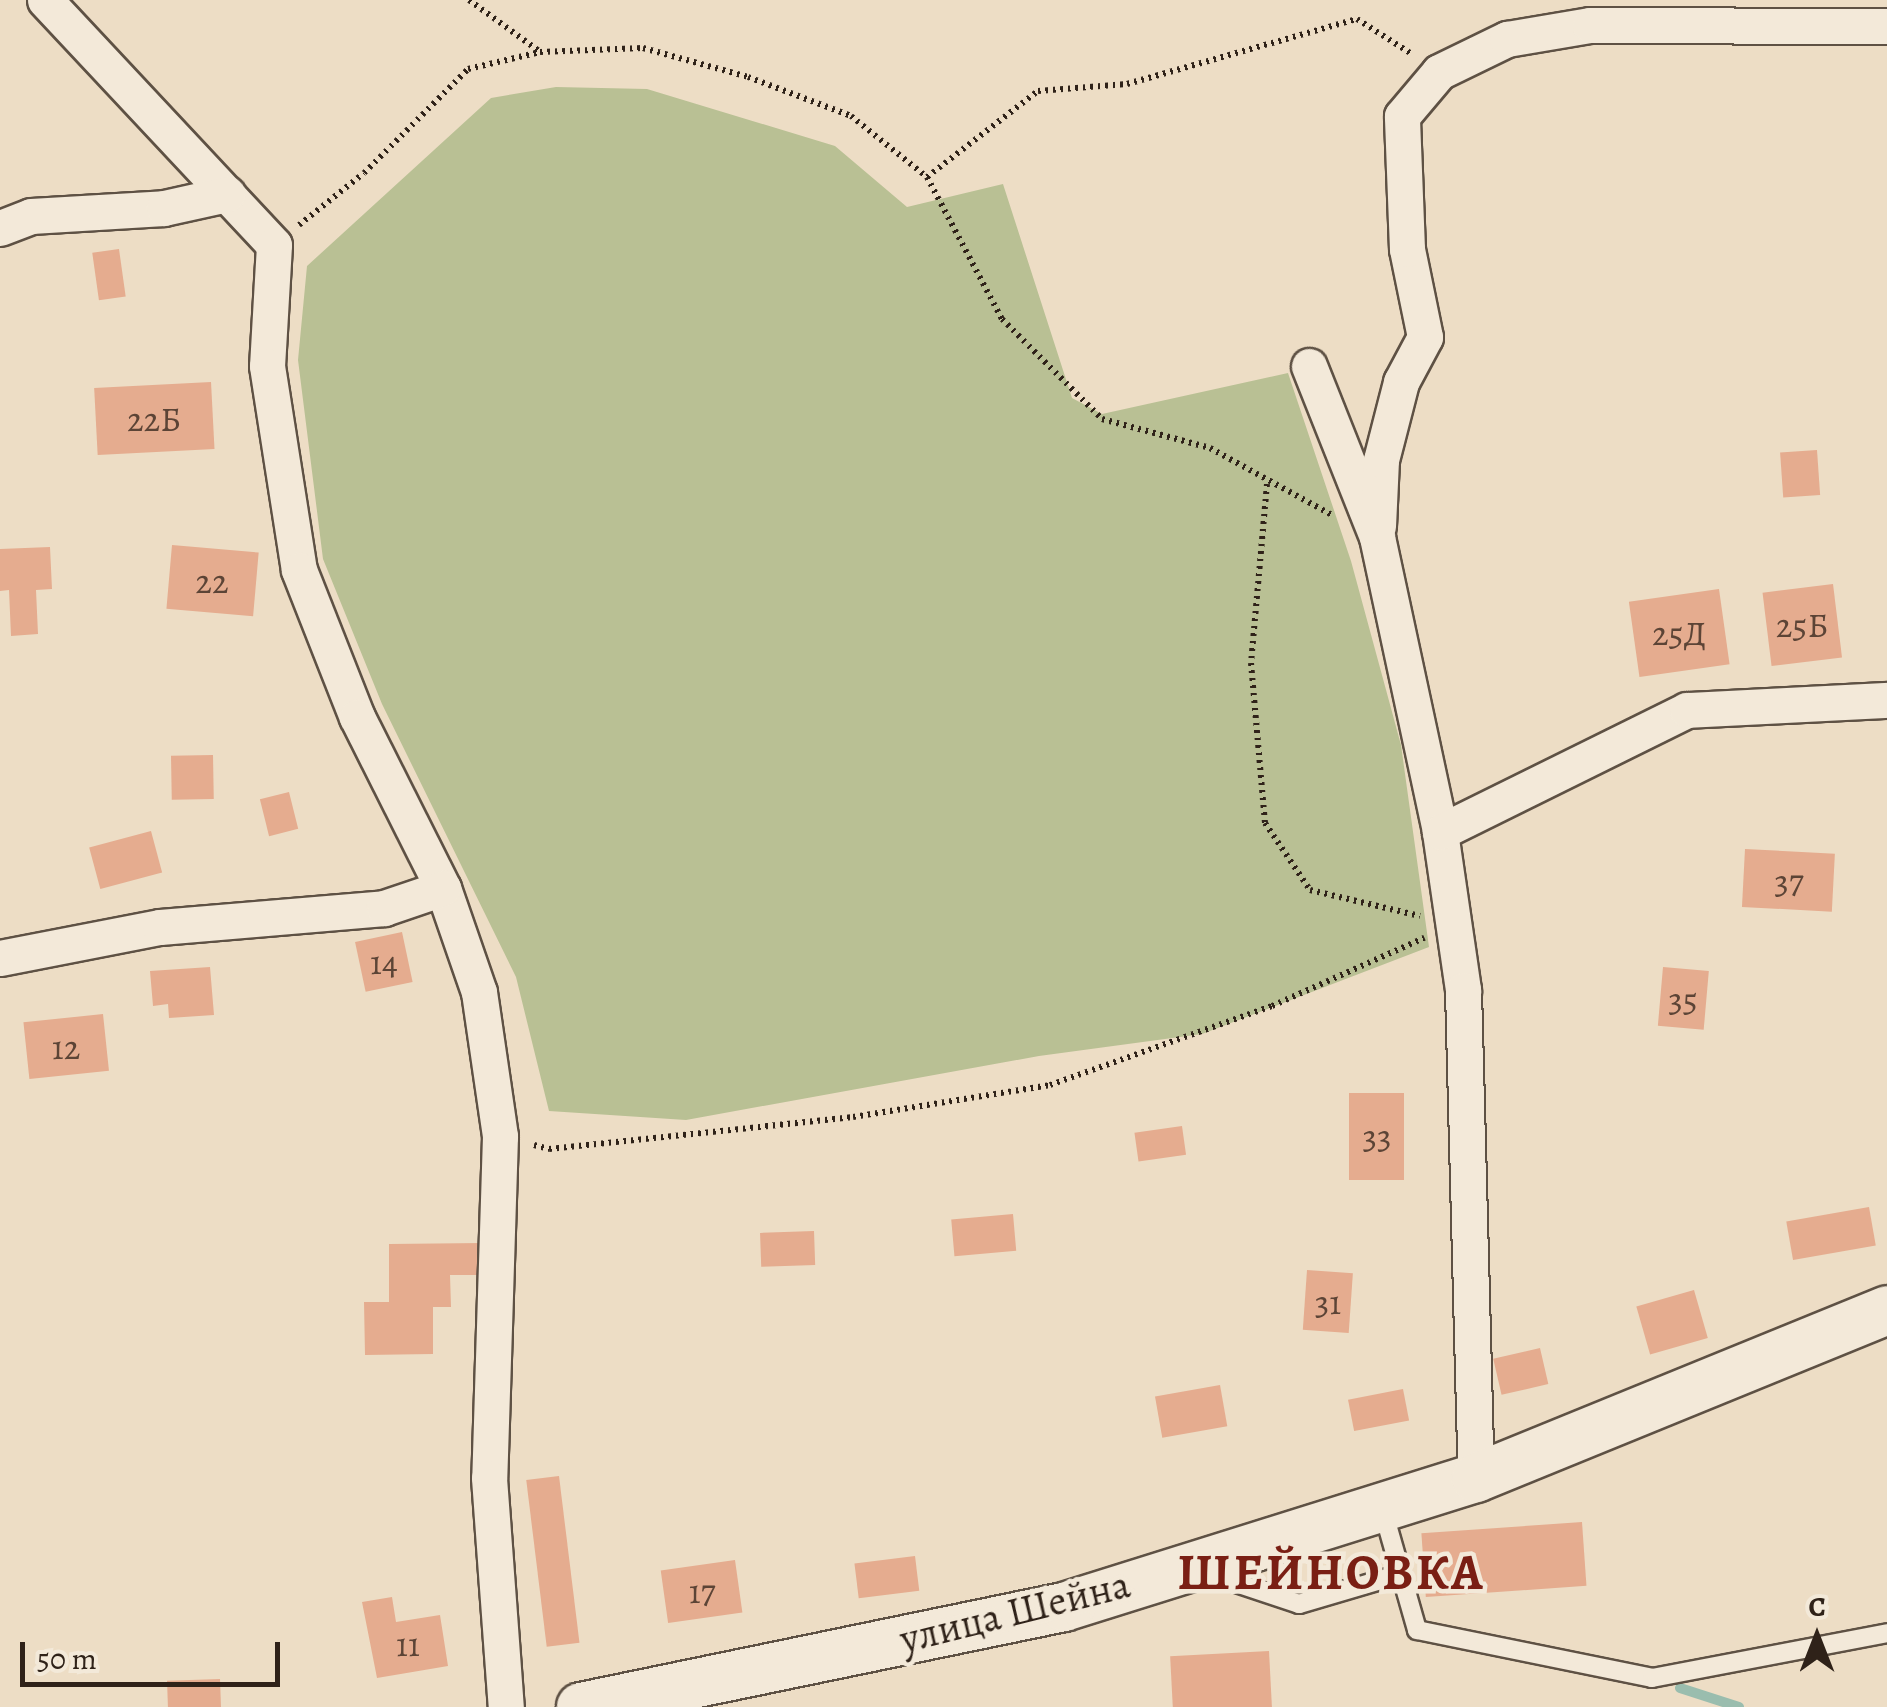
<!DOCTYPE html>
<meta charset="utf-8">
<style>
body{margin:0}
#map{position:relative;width:1887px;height:1707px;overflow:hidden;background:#edddc5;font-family:Alegreya,serif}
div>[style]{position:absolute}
.green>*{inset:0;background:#b9c094}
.stream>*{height:10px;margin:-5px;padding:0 5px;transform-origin:5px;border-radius:5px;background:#9abdae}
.building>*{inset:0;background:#e5ac8f;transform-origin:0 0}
.path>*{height:6px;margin-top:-3px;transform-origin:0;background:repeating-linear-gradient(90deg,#2f2219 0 2.5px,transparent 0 7.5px)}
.roads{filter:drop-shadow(2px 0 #5e5144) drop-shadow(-2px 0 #5e5144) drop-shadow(0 2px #5e5144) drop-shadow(0 -2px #5e5144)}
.lane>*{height:18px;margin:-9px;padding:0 9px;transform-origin:9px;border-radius:9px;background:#f3e9d9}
.street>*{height:35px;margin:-17.5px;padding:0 17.5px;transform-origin:17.5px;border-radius:17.5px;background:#f3e9d9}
.secondary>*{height:48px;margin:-24px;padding:0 24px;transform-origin:24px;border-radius:24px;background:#f3e9d9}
span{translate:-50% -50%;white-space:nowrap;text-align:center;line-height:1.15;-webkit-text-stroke:9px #f3e9d9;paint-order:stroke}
.number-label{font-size:35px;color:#5c4436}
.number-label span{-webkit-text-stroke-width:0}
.street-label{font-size:40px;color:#2f2219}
.district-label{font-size:50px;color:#7a1f14;font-weight:700;letter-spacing:2.5px}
.north{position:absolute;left:1767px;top:1587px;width:100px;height:100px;-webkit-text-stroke:8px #f3e9d9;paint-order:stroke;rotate:0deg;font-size:28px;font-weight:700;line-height:40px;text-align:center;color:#2f2219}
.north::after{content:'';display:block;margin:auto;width:35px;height:45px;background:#2f2219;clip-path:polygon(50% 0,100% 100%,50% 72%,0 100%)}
.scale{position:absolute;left:20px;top:1642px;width:260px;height:45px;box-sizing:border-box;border:5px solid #2f2219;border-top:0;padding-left:12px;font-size:30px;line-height:35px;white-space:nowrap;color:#2f2219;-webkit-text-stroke:8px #f3e9d9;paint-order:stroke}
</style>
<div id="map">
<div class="green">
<i style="clip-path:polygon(556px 87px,647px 89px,835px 146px,907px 207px,1003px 184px,1072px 398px,1102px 414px,1288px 373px,1351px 561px,1401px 745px,1429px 947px,1202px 1034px,1039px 1056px,686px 1120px,549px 1111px,516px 977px,382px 704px,323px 559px,298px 360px,307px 266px,491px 98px)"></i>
</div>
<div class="stream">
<i style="left:1680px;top:1688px;width:62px;rotate:17.9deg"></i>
</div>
<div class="building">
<i style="left:119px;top:249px;width:48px;height:27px;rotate:82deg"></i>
<i style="left:211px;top:382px;width:67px;height:117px;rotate:87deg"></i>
<i style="left:1817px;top:450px;width:45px;height:37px;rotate:86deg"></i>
<i style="left:172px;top:545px;width:87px;height:64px;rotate:5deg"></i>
<i style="clip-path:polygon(50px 547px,52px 589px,36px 590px,38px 634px,11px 636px,9px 590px,0 591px,0 549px)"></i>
<i style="left:1833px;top:584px;width:74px;height:71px;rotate:83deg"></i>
<i style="left:1719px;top:589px;width:76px;height:91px;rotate:82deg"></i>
<i style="left:213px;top:755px;width:44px;height:42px;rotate:89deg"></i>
<i style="left:289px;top:792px;width:38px;height:30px;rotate:76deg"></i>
<i style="left:151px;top:831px;width:43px;height:64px;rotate:75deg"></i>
<i style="left:1745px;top:849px;width:90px;height:58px;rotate:3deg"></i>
<i style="left:402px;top:932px;width:51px;height:48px;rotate:78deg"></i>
<i style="clip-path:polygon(210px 967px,214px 1015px,169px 1018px,168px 1004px,153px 1006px,150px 971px)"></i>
<i style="left:1663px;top:967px;width:46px;height:59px;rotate:5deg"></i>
<i style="left:103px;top:1014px;width:57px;height:80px;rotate:84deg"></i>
<i style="left:1349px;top:1093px;width:55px;height:87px"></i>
<i style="left:1182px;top:1126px;width:29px;height:48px;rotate:82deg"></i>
<i style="left:1869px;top:1207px;width:39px;height:84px;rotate:80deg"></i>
<i style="left:1013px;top:1214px;width:37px;height:62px;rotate:85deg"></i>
<i style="left:814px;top:1231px;width:34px;height:54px;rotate:88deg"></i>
<i style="clip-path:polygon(482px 1243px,483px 1275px,450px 1275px,451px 1307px,433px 1307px,433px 1354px,365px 1355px,364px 1302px,389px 1302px,389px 1244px)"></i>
<i style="left:1307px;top:1270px;width:46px;height:60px;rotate:4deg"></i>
<i style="left:1694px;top:1290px;width:50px;height:60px;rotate:74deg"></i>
<i style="left:1540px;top:1348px;width:37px;height:48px;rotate:77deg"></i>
<i style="left:1220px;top:1385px;width:42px;height:66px;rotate:80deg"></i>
<i style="left:1403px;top:1389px;width:32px;height:56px;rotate:79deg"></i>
<i style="left:559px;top:1476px;width:168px;height:33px;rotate:83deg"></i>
<i style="left:1582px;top:1522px;width:64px;height:161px;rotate:86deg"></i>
<i style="left:915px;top:1556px;width:35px;height:61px;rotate:83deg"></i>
<i style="left:735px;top:1560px;width:53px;height:75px;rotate:82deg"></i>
<i style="clip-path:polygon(392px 1597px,396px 1622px,440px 1615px,448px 1666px,377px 1678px,362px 1602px)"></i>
<i style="left:1269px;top:1651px;width:56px;height:99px;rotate:87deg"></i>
<i style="left:220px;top:1679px;width:28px;height:53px;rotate:88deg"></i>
</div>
<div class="path">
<i style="left:469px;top:0;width:87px;rotate:36.1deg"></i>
<i style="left:927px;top:177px;width:140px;rotate:-37.8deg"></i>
<i style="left:1038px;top:91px;width:89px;rotate:-4.5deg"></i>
<i style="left:1127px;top:84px;width:239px;rotate:-15.8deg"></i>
<i style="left:1357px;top:19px;width:65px;rotate:32.5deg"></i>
<i style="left:299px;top:225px;width:83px;rotate:-38.7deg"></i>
<i style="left:364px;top:173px;width:147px;rotate:-45deg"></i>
<i style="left:468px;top:69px;width:74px;rotate:-13.3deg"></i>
<i style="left:540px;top:52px;width:103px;rotate:-2.2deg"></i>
<i style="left:643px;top:48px;width:109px;rotate:15.4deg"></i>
<i style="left:748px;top:77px;width:110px;rotate:20.7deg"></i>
<i style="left:851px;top:116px;width:97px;rotate:38.8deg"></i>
<i style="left:927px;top:177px;width:161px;rotate:62.2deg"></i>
<i style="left:1002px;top:319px;width:141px;rotate:45deg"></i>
<i style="left:1102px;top:419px;width:112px;rotate:15deg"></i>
<i style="left:1210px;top:448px;width:139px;rotate:28.8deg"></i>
<i style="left:1267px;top:484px;width:180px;rotate:95.1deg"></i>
<i style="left:1251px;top:663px;width:161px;rotate:85deg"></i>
<i style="left:1265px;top:823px;width:81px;rotate:56.1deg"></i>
<i style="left:1310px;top:890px;width:113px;rotate:13.3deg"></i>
<i style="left:534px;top:1145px;width:16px;rotate:15deg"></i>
<i style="left:549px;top:1149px;width:306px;rotate:-6deg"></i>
<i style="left:853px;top:1117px;width:200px;rotate:-9.2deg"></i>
<i style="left:1050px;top:1085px;width:236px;rotate:-19.6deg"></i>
<i style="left:1272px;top:1006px;width:167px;rotate:-24.1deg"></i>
</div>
<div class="roads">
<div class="lane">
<i style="left:1382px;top:1507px;width:128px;rotate:74.1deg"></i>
<i style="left:1417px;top:1630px;width:240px;rotate:11.5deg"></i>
<i style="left:1652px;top:1678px;width:239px;rotate:-10.8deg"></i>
<i style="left:1209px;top:1574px;width:95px;rotate:18.4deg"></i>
<i style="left:1299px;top:1604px;width:106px;rotate:-16.4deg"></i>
</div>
<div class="street">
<i style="left:45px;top:0;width:335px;rotate:46.9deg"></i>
<i style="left:274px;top:245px;width:121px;rotate:93.3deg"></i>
<i style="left:267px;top:366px;width:206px;rotate:81.1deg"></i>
<i style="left:299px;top:570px;width:158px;rotate:68.5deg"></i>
<i style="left:357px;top:717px;width:191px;rotate:63.3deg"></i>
<i style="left:443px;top:888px;width:110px;rotate:70.9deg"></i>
<i style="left:479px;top:992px;width:146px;rotate:81.7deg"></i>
<i style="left:500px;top:1136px;width:342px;rotate:91.8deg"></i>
<i style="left:489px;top:1478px;width:230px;rotate:85.8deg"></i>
<i style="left:0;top:228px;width:33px;rotate:-21deg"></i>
<i style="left:31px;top:216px;width:133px;rotate:-3.4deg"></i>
<i style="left:164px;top:208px;width:65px;rotate:-12.5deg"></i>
<i style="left:1309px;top:366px;width:184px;rotate:68.3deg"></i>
<i style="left:1377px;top:537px;width:302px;rotate:77.9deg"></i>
<i style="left:1440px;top:832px;width:160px;rotate:81.7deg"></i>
<i style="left:1463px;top:990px;width:488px;rotate:88.5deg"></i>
<i style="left:1378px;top:526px;width:66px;rotate:-87.4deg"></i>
<i style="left:1381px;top:460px;width:81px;rotate:-75.6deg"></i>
<i style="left:1401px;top:382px;width:51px;rotate:-61.9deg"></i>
<i style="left:1425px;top:337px;width:90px;rotate:-101.6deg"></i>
<i style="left:1407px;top:249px;width:133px;rotate:-92.2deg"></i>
<i style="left:1402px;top:116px;width:57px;rotate:-49.9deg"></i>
<i style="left:1439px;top:72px;width:76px;rotate:-25.9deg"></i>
<i style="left:1507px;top:39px;width:84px;rotate:-9.6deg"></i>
<i style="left:1590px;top:25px;width:297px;rotate:0.2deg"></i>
<i style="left:1440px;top:832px;width:275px;rotate:-26.3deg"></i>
<i style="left:1687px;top:710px;width:200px;rotate:-2.9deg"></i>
<i style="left:0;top:958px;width:163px;rotate:-11deg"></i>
<i style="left:160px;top:927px;width:225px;rotate:-4.8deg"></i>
<i style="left:384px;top:908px;width:62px;rotate:-18.7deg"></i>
</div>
<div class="secondary">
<i style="left:581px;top:1707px;width:493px;rotate:-11.7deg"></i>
<i style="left:1064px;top:1607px;width:432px;rotate:-17.4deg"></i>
<i style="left:1476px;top:1478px;width:444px;rotate:-22.2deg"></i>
</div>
</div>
<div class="number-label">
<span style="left:154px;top:419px">22Б</span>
<span style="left:212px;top:581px">22</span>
<span style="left:1802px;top:625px">25Б</span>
<span style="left:1679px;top:633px">25Д</span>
<span style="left:1789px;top:881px">37</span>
<span style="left:384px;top:962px">14</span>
<span style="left:1683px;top:999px">35</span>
<span style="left:66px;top:1047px">12</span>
<span style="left:1377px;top:1136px">33</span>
<span style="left:1328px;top:1302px">31</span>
<span style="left:702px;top:1591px">17</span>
<span style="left:408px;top:1644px">11</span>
</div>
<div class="street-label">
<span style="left:1015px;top:1612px;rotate:-14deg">улица Шейна</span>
</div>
<div class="district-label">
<span style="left:1331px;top:1573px">ШЕЙНОВКА</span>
</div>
<div class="north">С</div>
<div class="scale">50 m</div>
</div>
